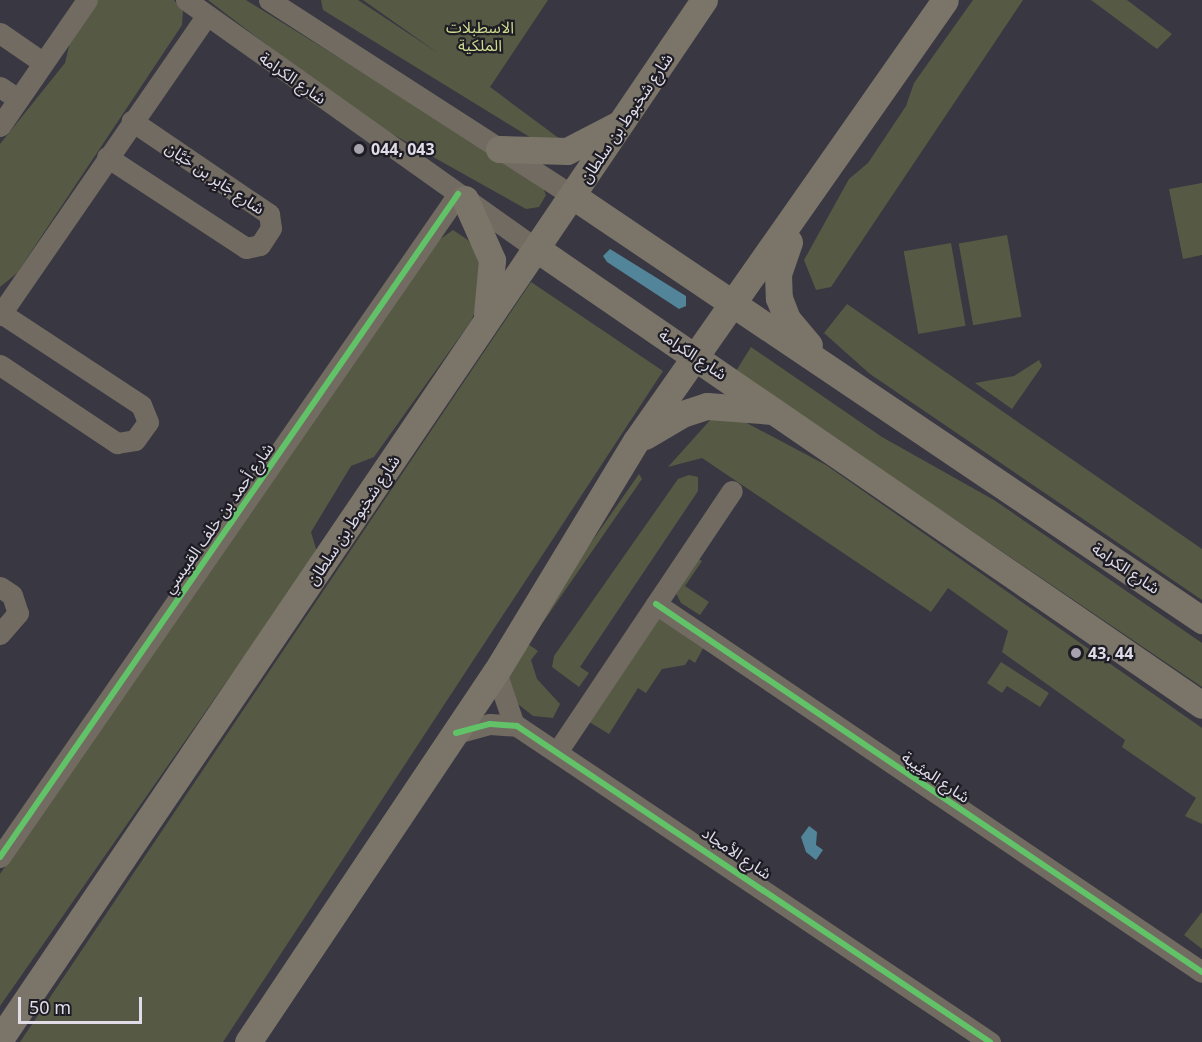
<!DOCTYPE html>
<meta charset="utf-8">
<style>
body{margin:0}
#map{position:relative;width:1202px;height:1042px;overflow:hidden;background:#393741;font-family:"Noto Sans","Noto Sans Arabic",sans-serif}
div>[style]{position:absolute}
.green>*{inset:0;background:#565a44;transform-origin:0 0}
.water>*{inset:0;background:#52859a}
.minor>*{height:21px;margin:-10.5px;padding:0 10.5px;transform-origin:10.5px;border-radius:10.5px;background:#716b61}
.major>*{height:27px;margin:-13.5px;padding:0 13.5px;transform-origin:13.5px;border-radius:13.5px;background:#7b7469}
.cycleway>*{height:6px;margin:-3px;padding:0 3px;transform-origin:3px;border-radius:3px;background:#61c268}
.dots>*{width:16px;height:16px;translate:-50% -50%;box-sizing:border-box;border:3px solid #1e1c24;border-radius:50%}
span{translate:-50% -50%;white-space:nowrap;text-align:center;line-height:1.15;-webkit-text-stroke:4.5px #1e1c24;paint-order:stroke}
.park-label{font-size:16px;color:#cdd98e}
.street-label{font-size:16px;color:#e0dde9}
.poi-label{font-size:16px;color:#e0dde9;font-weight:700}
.left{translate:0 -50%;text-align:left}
.scale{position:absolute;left:18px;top:997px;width:124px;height:27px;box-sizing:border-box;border:3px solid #e0dde9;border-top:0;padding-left:8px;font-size:18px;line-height:21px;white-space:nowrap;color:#e0dde9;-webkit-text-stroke:4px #1e1c24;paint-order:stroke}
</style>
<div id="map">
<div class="green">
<i style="clip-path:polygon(98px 0,174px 0,183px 11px,182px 25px,17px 273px,0 287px,0 144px,65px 63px,70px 42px)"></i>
<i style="clip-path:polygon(208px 0,246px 0,541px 183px,546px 195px,539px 207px,526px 209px,360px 116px)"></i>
<i style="clip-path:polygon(321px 0,358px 0,438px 53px,363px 0,548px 0,490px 87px,564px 142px,546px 147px,323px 10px)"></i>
<i style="clip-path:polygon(973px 0,1023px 0,831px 287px,816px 290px,804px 260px,849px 179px,868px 163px,906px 106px,914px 83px)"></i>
<i style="clip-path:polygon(1091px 0,1127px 0,1172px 34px,1157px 49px)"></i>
<i style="clip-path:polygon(1202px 183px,1202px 255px,1183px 259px,1169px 189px)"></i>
<i style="clip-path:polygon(453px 230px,468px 240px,484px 264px,486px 287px,471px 321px,374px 457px,351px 466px,311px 532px,317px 552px,0 1006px,0 874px,439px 240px)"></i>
<i style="left:1007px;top:235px;width:83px;height:49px;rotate:80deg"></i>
<i style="left:951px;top:243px;width:84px;height:48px;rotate:80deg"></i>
<i style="clip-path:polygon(531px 282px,663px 371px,223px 1042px,20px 1042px)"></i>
<i style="clip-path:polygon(847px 304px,1202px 549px,1202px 600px,870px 374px,824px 333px)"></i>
<i style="clip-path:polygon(751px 347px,882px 437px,994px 500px,1202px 643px,1202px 687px,736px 371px)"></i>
<i style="clip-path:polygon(1039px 360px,1042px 366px,1012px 409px,975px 383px,1014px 376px)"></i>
<i style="clip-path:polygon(712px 418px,743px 421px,826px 465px,1202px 728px,1202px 824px,1185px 816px,1196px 798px,1122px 747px,1125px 740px,1002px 652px,1008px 631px,948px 588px,931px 612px,702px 458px,668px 467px)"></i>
<i style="clip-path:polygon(639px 474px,642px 479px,528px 644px,538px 651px,531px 660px,537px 679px,560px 704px,553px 718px,533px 716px,508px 696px,507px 663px)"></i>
<i style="clip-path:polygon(689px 475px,698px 477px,698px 491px,580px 667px,589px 673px,579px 687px,552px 667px,554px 656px,678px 479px)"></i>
<i style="clip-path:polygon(690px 554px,702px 561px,685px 586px,709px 602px,700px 615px,681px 603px,676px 593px)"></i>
<i style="clip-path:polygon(657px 618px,670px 620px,706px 643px,695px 663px,689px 659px,685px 665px,662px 669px,646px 693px,638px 688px,609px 734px,581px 717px)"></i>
<i style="clip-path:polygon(1001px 662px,1049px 693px,1040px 707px,1007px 686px,1002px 693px,987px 683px)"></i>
<i style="clip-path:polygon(1202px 912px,1202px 949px,1184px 935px)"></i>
</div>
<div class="water">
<i style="clip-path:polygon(610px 249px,686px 296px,686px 306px,679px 309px,607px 262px,603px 256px)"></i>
<i style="clip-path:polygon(809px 826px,817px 832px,816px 845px,823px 850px,816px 860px,806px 852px,801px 837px)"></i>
</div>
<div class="minor">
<i style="left:186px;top:0;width:430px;rotate:35.4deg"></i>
<i style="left:269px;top:0;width:362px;rotate:32.8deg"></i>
<i style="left:0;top:33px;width:51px;rotate:34.6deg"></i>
<i style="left:0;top:87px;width:22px;rotate:34deg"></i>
<i style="left:0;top:126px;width:153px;rotate:-55.4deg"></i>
<i style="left:107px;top:157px;width:166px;rotate:33.2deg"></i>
<i style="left:246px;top:248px;width:14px;rotate:-12deg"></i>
<i style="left:260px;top:245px;width:20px;rotate:-57deg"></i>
<i style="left:271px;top:228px;width:14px;rotate:-98deg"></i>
<i style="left:269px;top:214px;width:166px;rotate:-145.8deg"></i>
<i style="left:0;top:315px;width:363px;rotate:-55.4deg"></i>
<i style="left:0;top:365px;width:141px;rotate:33.7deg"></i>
<i style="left:117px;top:443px;width:18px;rotate:-9deg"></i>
<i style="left:135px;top:440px;width:22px;rotate:-54deg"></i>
<i style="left:148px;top:422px;width:18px;rotate:-112deg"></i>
<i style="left:141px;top:405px;width:168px;rotate:-146.7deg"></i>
<i style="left:0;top:587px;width:14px;rotate:34deg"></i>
<i style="left:12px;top:595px;width:19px;rotate:72deg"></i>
<i style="left:18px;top:613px;width:28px;rotate:131deg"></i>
<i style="left:656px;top:604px;width:658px;rotate:33.98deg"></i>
<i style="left:496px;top:672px;width:56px;rotate:71.2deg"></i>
<i style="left:456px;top:733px;width:35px;rotate:-15deg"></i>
<i style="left:490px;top:724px;width:27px;rotate:4deg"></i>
<i style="left:517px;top:726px;width:569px;rotate:33.75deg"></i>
<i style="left:557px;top:752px;width:314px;rotate:-56.2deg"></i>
<i style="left:0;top:857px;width:806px;rotate:-55.36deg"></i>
</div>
<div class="major">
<i style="left:499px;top:149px;width:68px;rotate:1.7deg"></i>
<i style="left:567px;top:151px;width:56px;rotate:-27.5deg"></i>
<i style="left:573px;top:196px;width:759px;rotate:33.98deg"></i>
<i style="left:465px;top:199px;width:67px;rotate:66.1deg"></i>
<i style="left:492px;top:260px;width:54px;rotate:95.3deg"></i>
<i style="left:789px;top:242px;width:34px;rotate:109deg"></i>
<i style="left:778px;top:274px;width:24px;rotate:88deg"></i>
<i style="left:779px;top:298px;width:22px;rotate:69deg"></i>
<i style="left:787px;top:319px;width:34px;rotate:50deg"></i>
<i style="left:537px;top:249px;width:806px;rotate:34.44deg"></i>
<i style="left:645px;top:436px;width:43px;rotate:-30.7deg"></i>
<i style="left:682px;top:414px;width:26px;rotate:-18deg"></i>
<i style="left:707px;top:406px;width:66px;rotate:4.3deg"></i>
<i style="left:0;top:1039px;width:1255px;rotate:-55.88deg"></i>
<i style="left:248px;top:1042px;width:445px;rotate:-56.2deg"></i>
<i style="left:496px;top:672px;width:270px;rotate:-58.8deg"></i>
<i style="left:636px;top:441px;width:538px;rotate:-54.98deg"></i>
</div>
<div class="cycleway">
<i style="left:656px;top:604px;width:658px;rotate:33.98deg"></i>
<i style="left:456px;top:733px;width:35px;rotate:-15deg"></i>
<i style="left:490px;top:724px;width:27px;rotate:4deg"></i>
<i style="left:517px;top:726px;width:569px;rotate:33.75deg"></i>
<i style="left:0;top:857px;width:806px;rotate:-55.36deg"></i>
</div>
<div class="dots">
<i style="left:359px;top:149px;background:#a6a3ae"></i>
<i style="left:1076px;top:653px;background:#a6a3ae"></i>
</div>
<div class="park-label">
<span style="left:480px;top:36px">الاسطبلات<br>الملكية</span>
</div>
<div class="street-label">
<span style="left:293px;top:78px;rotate:35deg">شارع الكرامة</span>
<span style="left:626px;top:118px;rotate:-56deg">شارع شخبوط بن سلطان</span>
<span style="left:215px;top:178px;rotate:34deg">شارع جَابِر بن حَيَّان</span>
<span style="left:693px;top:354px;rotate:34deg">شارع الكرامة</span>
<span style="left:218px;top:518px;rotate:-55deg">شارع أحمد بن خلف القبيسي</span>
<span style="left:353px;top:520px;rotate:-56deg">شارع شخبوط بن سلطان</span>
<span style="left:1126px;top:568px;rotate:34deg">شارع الكرامة</span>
<span style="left:936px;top:777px;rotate:34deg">شارع المِثِيبة</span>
<span style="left:737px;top:853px;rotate:34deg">شارع الأمجاد</span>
</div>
<div class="poi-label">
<span class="left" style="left:371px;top:149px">044, 043</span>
<span class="left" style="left:1088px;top:653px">43, 44</span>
</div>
<div class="scale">50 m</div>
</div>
